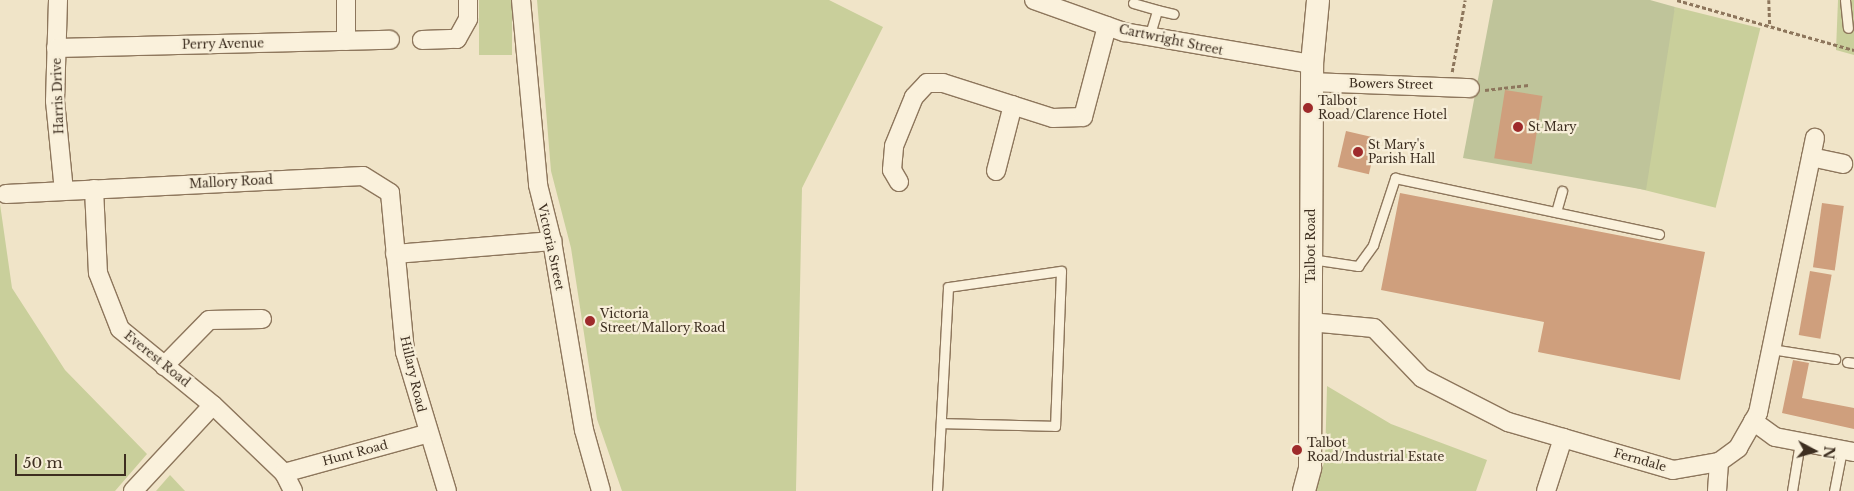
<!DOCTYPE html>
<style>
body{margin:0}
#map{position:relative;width:1854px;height:491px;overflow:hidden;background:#f0e4c8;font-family:"Libre Baskerville",serif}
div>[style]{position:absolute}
.green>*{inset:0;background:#c9cf9b;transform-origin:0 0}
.cemetery>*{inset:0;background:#bfc49a}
.building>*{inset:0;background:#cf9f7d;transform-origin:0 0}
.path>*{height:2.5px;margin-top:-1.25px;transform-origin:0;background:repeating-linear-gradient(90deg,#8d765c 0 4px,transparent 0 6.5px)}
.roads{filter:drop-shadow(1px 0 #8d765c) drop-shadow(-1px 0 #8d765c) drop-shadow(0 1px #8d765c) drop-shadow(0 -1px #8d765c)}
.service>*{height:9px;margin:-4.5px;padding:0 4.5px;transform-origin:4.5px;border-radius:4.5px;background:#faf1dc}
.minor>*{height:18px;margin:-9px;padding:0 9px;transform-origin:9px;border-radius:9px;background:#faf1dc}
.tertiary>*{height:22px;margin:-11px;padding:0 11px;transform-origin:11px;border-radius:11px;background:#faf1dc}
.dots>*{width:14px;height:14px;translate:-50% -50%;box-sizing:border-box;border:2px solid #f7eed8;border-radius:50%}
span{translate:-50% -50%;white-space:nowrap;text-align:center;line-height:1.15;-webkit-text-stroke:4.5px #f7eed8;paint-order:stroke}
.street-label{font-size:12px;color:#3d2e20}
.poi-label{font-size:12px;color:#3d2e20}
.left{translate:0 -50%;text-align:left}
.north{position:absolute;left:1789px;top:426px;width:50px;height:50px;-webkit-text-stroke:4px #f7eed8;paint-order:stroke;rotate:96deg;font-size:14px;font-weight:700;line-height:20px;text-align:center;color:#3d2e20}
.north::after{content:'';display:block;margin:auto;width:18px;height:22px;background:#3d2e20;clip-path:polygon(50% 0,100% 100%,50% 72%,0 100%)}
.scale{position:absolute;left:15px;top:454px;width:111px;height:22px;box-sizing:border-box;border:2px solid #3d2e20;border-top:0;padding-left:6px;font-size:15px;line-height:18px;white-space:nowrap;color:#3d2e20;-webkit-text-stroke:4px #f7eed8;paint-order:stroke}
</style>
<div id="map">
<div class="green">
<i style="left:479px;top:0;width:33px;height:55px"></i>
<i style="clip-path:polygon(537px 0,829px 0,883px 27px,802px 188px,796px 491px,622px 491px,597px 419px,571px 248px,551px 171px)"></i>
<i style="clip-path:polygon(1838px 0,1854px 0,1854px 55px,1836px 50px)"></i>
<i style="left:1675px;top:7px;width:88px;height:185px;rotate:14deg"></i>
<i style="clip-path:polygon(0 204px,12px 288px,65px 370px,147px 454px,115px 491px,0 491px)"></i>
<i style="clip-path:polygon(1327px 386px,1391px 424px,1487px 460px,1476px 491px,1314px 491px,1325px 460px)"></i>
<i style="clip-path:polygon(170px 475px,185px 491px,156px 491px)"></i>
</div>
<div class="cemetery">
<i style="clip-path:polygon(1493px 0,1650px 0,1675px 7px,1646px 190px,1463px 158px)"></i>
</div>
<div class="building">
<i style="left:1505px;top:90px;width:38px;height:69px;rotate:9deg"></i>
<i style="left:1346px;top:131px;width:32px;height:37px;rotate:13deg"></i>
<i style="clip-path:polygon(1400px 193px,1705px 252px,1680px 380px,1538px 352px,1544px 322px,1381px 290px)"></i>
<i style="left:1822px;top:203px;width:22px;height:65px;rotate:8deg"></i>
<i style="left:1810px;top:271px;width:22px;height:65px;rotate:10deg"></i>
<i style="clip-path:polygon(1793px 360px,1809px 363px,1802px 398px,1854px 408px,1854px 429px,1782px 413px)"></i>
</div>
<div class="path">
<i style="left:1677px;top:0;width:184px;rotate:15.8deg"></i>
<i style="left:1769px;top:0;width:26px;rotate:88deg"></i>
<i style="left:1452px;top:72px;width:73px;rotate:-79.8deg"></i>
<i style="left:1485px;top:90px;width:44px;rotate:-6.5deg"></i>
</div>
<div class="roads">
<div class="service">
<i style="left:1845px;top:0;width:28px;rotate:84deg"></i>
<i style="left:1133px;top:3px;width:25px;rotate:16deg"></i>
<i style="left:1149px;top:37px;width:28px;rotate:-73deg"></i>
<i style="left:1157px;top:10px;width:17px;rotate:13deg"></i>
<i style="left:1556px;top:212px;width:22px;rotate:-74deg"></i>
<i style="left:1311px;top:259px;width:48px;rotate:8.5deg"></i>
<i style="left:1358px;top:266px;width:26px;rotate:-54deg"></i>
<i style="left:1373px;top:245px;width:71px;rotate:-71.8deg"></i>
<i style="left:1395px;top:178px;width:270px;rotate:12deg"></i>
<i style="left:1771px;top:349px;width:65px;rotate:8.9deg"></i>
<i style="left:1847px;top:362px;width:7px;rotate:8deg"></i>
<i style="left:937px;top:491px;width:204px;rotate:-86.9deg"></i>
<i style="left:948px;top:287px;width:114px;rotate:-8.1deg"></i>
<i style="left:1061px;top:271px;width:155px;rotate:92.2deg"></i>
<i style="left:1055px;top:426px;width:114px;rotate:-178.5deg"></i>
<i style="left:1792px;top:491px;width:50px;rotate:-80.7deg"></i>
<i style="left:1834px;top:491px;width:42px;rotate:-79deg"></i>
</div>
<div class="minor">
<i style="left:58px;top:0;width:101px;rotate:91.7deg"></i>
<i style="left:55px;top:101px;width:90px;rotate:84.3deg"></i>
<i style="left:521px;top:0;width:186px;rotate:84.7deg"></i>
<i style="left:538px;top:185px;width:58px;rotate:76deg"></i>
<i style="left:552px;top:241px;width:192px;rotate:80.4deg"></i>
<i style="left:584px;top:430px;width:63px;rotate:74.4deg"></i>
<i style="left:1034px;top:0;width:96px;rotate:19.6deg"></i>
<i style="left:1124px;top:32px;width:191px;rotate:9.7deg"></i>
<i style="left:422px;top:40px;width:35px;rotate:-2deg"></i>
<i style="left:457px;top:39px;width:23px;rotate:-61deg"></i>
<i style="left:468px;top:19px;width:19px;rotate:-90deg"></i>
<i style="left:346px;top:41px;width:41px;rotate:-90deg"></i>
<i style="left:56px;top:48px;width:334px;rotate:-1.4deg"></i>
<i style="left:1312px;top:82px;width:158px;rotate:2.2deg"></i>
<i style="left:1811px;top:157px;width:33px;rotate:12deg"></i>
<i style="left:996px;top:171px;width:68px;rotate:-75.6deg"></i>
<i style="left:899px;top:182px;width:14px;rotate:-120deg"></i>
<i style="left:892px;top:170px;width:24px;rotate:-85deg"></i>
<i style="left:894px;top:146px;width:53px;rotate:-67.8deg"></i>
<i style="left:914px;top:97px;width:19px;rotate:-47deg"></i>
<i style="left:927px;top:83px;width:16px"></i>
<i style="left:943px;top:83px;width:115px;rotate:17.7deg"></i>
<i style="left:1053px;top:118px;width:30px;rotate:-2deg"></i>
<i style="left:1083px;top:117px;width:94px;rotate:-75.2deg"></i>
<i style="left:94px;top:189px;width:84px;rotate:87.3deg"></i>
<i style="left:98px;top:273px;width:60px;rotate:68.6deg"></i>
<i style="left:120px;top:329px;width:120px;rotate:39.3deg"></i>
<i style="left:213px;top:405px;width:98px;rotate:43.8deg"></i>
<i style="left:284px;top:473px;width:20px;rotate:63deg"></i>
<i style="left:6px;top:194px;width:357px;rotate:-2.9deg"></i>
<i style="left:363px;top:176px;width:32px;rotate:32deg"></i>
<i style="left:390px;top:193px;width:160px;rotate:84.6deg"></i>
<i style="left:405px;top:352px;width:145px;rotate:73.2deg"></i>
<i style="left:395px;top:254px;width:158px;rotate:-4.7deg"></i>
<i style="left:1310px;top:322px;width:64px;rotate:5.4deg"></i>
<i style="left:1374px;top:328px;width:69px;rotate:46.2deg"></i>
<i style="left:1422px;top:378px;width:97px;rotate:27.1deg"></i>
<i style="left:1508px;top:422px;width:172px;rotate:16.2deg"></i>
<i style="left:1673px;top:470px;width:47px;rotate:-9.9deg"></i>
<i style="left:1719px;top:462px;width:24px;rotate:-36deg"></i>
<i style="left:1738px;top:448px;width:40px;rotate:-60.3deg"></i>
<i style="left:1758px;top:413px;width:281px;rotate:-78.3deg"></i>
<i style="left:164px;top:366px;width:64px;rotate:-45.6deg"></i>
<i style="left:209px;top:320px;width:53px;rotate:-1.1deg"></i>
<i style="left:1753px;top:421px;width:27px;rotate:36deg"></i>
<i style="left:1775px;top:437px;width:80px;rotate:10.8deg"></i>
<i style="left:284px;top:473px;width:147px;rotate:-15.4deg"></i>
<i style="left:133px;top:491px;width:117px;rotate:-47.1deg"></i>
<i style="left:1546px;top:491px;width:56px;rotate:-72.2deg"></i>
<i style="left:1717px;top:491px;width:29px;rotate:-86deg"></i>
</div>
<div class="tertiary">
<i style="left:1304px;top:491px;width:24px;rotate:-75deg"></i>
<i style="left:1310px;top:468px;width:404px;rotate:-89.7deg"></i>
<i style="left:1312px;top:64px;width:64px;rotate:-84.6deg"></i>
</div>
</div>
<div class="dots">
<i style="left:1308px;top:108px;background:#9e2a2b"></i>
<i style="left:1518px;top:127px;background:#9e2a2b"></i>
<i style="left:1358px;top:152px;background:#9e2a2b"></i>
<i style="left:590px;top:321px;background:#9e2a2b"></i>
<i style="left:1297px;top:450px;background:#9e2a2b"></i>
</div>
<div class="street-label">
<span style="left:1171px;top:40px;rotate:12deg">Cartwright Street</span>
<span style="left:223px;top:44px;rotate:-1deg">Perry Avenue</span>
<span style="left:1391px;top:84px;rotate:1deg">Bowers Street</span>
<span style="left:58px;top:96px;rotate:-92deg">Harris Drive</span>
<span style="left:231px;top:182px;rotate:-3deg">Mallory Road</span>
<span style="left:1311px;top:246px;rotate:-90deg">Talbot Road</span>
<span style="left:551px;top:247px;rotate:78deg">Victoria Street</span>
<span style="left:157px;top:359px;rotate:39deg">Everest Road</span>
<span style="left:413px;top:374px;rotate:77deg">Hillary Road</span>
<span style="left:355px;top:453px;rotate:-15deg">Hunt Road</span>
<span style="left:1640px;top:460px;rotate:16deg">Ferndale</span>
</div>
<div class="poi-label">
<span class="left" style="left:1318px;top:108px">Talbot<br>Road/Clarence Hotel</span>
<span class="left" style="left:1528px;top:127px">St Mary</span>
<span class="left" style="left:1368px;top:152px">St Mary's<br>Parish Hall</span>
<span class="left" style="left:600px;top:321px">Victoria<br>Street/Mallory Road</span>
<span class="left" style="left:1307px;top:450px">Talbot<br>Road/Industrial Estate</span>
</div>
<div class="north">N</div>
<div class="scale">50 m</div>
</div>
